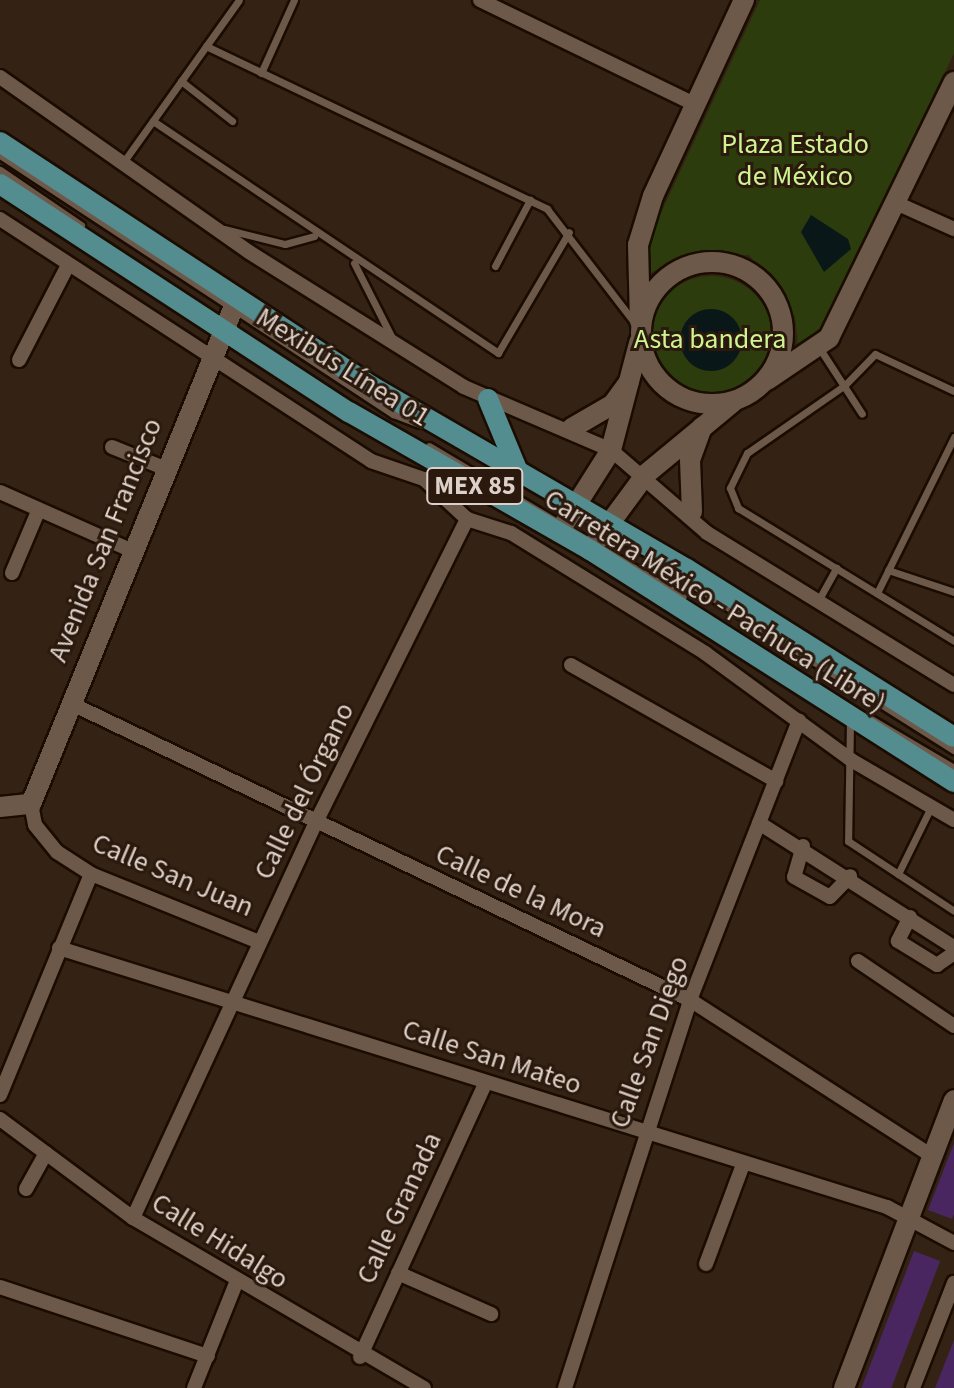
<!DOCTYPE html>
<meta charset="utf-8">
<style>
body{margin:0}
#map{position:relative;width:954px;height:1388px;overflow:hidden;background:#342315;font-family:"Source Sans 3",sans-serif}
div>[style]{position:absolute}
.green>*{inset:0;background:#2c3c0c}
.round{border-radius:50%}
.water>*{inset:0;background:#091719}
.building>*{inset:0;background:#49265f;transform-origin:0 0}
.roads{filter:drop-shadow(2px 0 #1b0c02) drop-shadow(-2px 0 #1b0c02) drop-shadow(0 2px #1b0c02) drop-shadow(0 -2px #1b0c02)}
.lane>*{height:7px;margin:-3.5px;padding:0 3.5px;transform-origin:3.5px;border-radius:3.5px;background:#6d594a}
.street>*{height:14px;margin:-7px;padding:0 7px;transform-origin:7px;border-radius:7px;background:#6d594a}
.secondary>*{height:20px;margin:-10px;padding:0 10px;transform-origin:10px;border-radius:10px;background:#6d594a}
.secondary>.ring{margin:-10px;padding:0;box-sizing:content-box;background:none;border:20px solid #6d594a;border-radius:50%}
.primary>*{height:20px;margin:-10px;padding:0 10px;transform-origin:10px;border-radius:10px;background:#538d90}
span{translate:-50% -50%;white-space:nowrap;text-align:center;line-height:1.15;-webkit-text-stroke:6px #2a190c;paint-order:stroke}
.shield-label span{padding:2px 6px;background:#2a190c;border:2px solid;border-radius:6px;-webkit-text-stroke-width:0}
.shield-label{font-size:26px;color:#dcd0c8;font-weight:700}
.park-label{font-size:28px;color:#cef492}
.street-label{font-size:28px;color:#dcd0c8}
</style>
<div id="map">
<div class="green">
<i style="clip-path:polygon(760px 0,954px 0,954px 53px,839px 304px,799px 354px,795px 317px,749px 255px,686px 256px,646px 275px,653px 230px)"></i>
<i class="round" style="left:648px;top:276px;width:126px;height:126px"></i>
</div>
<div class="water">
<i style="clip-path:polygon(811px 215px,848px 239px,851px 249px,824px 272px,801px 232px)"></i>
<i class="round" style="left:680px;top:309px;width:62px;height:62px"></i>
</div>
<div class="building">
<i style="clip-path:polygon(954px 1143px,954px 1214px,952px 1219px,928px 1210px)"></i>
<i style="left:914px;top:1251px;width:28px;height:147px;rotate:21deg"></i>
<i style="clip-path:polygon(954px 1340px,954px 1388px,935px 1388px)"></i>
</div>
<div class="roads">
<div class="lane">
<i style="left:206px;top:46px;width:378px;rotate:25.5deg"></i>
<i style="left:547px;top:209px;width:143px;rotate:52.4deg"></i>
<i style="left:261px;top:73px;width:80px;rotate:-65.7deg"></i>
<i style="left:181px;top:81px;width:65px;rotate:38.1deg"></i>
<i style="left:153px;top:121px;width:416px;rotate:33.9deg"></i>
<i style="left:498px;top:353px;width:140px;rotate:-59.6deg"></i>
<i style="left:0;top:155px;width:471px;rotate:33.4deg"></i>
<i style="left:393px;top:414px;width:28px;rotate:21deg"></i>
<i style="left:122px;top:164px;width:201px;rotate:-54.5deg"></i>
<i style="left:0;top:170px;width:98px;rotate:34.2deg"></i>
<i style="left:224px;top:229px;width:63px;rotate:13.8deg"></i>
<i style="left:285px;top:244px;width:30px;rotate:-15deg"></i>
<i style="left:354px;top:263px;width:84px;rotate:63.1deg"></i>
<i style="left:495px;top:266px;width:75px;rotate:-62.1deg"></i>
<i style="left:820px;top:349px;width:77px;rotate:57.1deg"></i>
<i style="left:954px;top:391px;width:87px;rotate:-154.9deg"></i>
<i style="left:875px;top:354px;width:43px;rotate:134.1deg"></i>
<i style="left:845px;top:385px;width:119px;rotate:145.2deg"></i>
<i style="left:747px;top:453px;width:39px;rotate:116deg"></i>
<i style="left:730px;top:488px;width:22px;rotate:68deg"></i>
<i style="left:738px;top:508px;width:254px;rotate:31.6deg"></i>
<i style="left:429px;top:446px;width:295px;rotate:30.7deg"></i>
<i style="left:661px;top:565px;width:347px;rotate:32.3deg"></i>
<i style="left:888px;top:570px;width:70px;rotate:18.4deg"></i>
<i style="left:877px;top:593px;width:174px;rotate:-63.7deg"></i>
<i style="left:818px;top:601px;width:38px;rotate:-61deg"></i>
<i style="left:871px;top:719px;width:96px;rotate:30.6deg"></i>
<i style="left:850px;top:720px;width:121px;rotate:90.9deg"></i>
<i style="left:848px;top:841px;width:127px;rotate:33.4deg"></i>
<i style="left:898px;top:874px;width:75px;rotate:-63.8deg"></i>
</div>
<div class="street">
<i style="left:480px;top:0;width:240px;rotate:25.9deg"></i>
<i style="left:0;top:77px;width:304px;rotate:35.1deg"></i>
<i style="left:249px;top:252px;width:254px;rotate:32.1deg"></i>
<i style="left:464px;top:387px;width:160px;rotate:23.2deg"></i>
<i style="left:611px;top:450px;width:127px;rotate:40.8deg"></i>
<i style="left:707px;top:533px;width:290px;rotate:31.6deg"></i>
<i style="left:896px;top:203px;width:64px;rotate:24.1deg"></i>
<i style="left:0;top:219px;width:443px;rotate:33.1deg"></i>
<i style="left:371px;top:461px;width:56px;rotate:18.8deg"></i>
<i style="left:424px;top:479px;width:59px;rotate:42.9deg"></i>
<i style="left:467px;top:519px;width:46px;rotate:17.7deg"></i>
<i style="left:511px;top:533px;width:228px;rotate:31.7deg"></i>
<i style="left:705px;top:653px;width:181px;rotate:36.2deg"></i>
<i style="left:851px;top:760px;width:119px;rotate:30.2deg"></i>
<i style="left:19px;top:360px;width:107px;rotate:-62.7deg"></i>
<i style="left:112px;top:447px;width:56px;rotate:22deg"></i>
<i style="left:0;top:492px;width:148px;rotate:24deg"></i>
<i style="left:12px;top:573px;width:69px;rotate:-67.1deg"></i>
<i style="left:571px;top:665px;width:236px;rotate:29.5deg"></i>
<i style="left:70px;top:703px;width:687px;rotate:25.6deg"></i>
<i style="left:690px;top:1000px;width:288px;rotate:32.8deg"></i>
<i style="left:31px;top:804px;width:21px;rotate:79deg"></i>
<i style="left:35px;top:825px;width:35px;rotate:51deg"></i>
<i style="left:57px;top:852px;width:40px;rotate:32.9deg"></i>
<i style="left:91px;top:874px;width:181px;rotate:22deg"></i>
<i style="left:759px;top:823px;width:231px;rotate:32.5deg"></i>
<i style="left:803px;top:846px;width:32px;rotate:106deg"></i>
<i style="left:794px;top:877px;width:41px;rotate:29.1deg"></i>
<i style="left:830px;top:897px;width:29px;rotate:-46deg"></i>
<i style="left:910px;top:917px;width:27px;rotate:117deg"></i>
<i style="left:898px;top:941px;width:46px;rotate:31.6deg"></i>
<i style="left:937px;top:965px;width:21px;rotate:-35deg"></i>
<i style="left:59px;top:948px;width:868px;rotate:17.37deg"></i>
<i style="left:887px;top:1207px;width:76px;rotate:28.2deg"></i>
<i style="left:858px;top:961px;width:116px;rotate:34.1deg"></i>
<i style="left:0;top:1095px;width:239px;rotate:-67.6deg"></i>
<i style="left:0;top:1119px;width:166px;rotate:36.7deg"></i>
<i style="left:133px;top:1218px;width:337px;rotate:30.3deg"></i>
<i style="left:26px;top:1189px;width:41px;rotate:-60.9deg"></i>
<i style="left:133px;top:1218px;width:436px;rotate:-65.2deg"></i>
<i style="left:316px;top:822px;width:339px;rotate:-63.5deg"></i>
<i style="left:706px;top:1264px;width:103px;rotate:-69.6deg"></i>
<i style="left:398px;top:1273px;width:102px;rotate:23.8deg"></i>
<i style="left:0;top:1287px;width:219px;rotate:18.4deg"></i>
<i style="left:360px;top:1357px;width:302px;rotate:-65.4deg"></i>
<i style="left:194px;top:1388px;width:113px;rotate:-68.2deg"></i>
<i style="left:565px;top:1388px;width:408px;rotate:-72.1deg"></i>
<i style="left:690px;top:1000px;width:300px;rotate:-68.7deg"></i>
<i style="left:913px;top:1388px;width:113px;rotate:-68.7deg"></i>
</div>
<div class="secondary">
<i class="ring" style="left:641px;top:262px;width:122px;height:122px"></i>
<i style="left:640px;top:321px;width:76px;rotate:-91.5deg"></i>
<i style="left:638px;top:245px;width:51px;rotate:-73deg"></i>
<i style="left:653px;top:196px;width:216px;rotate:-65.1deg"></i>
<i style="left:767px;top:380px;width:75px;rotate:-34.1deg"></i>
<i style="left:829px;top:338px;width:285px;rotate:-64deg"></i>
<i style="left:572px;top:428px;width:48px;rotate:-30.3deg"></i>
<i style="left:613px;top:404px;width:27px;rotate:-54deg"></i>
<i style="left:692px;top:512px;width:52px;rotate:-92.2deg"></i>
<i style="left:690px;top:460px;width:35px;rotate:-70deg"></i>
<i style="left:559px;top:532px;width:97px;rotate:-57.6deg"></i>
<i style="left:611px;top:450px;width:111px;rotate:-75.3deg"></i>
<i style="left:590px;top:550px;width:94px;rotate:-53.6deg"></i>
<i style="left:646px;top:474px;width:113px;rotate:-39.6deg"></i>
<i style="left:0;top:807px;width:31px;rotate:-6deg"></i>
<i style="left:31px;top:804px;width:545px;rotate:-67.81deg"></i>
<i style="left:844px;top:1388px;width:308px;rotate:-69.1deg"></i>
</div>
<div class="primary">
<i style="left:0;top:142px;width:446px;rotate:33.3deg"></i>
<i style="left:373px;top:387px;width:363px;rotate:30.1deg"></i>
<i style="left:687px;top:569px;width:315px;rotate:32.2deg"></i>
<i style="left:0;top:184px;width:417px;rotate:33.2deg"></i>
<i style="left:349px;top:412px;width:278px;rotate:29.8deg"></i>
<i style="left:590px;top:550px;width:432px;rotate:32.5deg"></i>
<i style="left:488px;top:399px;width:81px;rotate:67.5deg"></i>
</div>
</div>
<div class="shield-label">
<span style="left:475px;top:486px">MEX 85</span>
</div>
<div class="park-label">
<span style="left:795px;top:160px">Plaza Estado<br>de México</span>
<span style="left:710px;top:339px">Asta bandera</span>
</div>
<div class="street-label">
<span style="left:343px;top:367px;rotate:32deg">Mexibús Línea 01</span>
<span style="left:105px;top:540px;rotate:-68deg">Avenida San Francisco</span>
<span style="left:715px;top:601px;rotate:32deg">Carretera México - Pachuca (Libre)</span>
<span style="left:304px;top:791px;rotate:-64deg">Calle del Órgano</span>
<span style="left:173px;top:875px;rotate:23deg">Calle San Juan</span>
<span style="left:521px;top:891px;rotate:25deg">Calle de la Mora</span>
<span style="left:649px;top:1042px;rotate:-70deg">Calle San Diego</span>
<span style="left:492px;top:1057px;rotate:18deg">Calle San Mateo</span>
<span style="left:399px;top:1208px;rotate:-65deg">Calle Granada</span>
<span style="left:220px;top:1241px;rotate:32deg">Calle Hidalgo</span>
</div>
</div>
